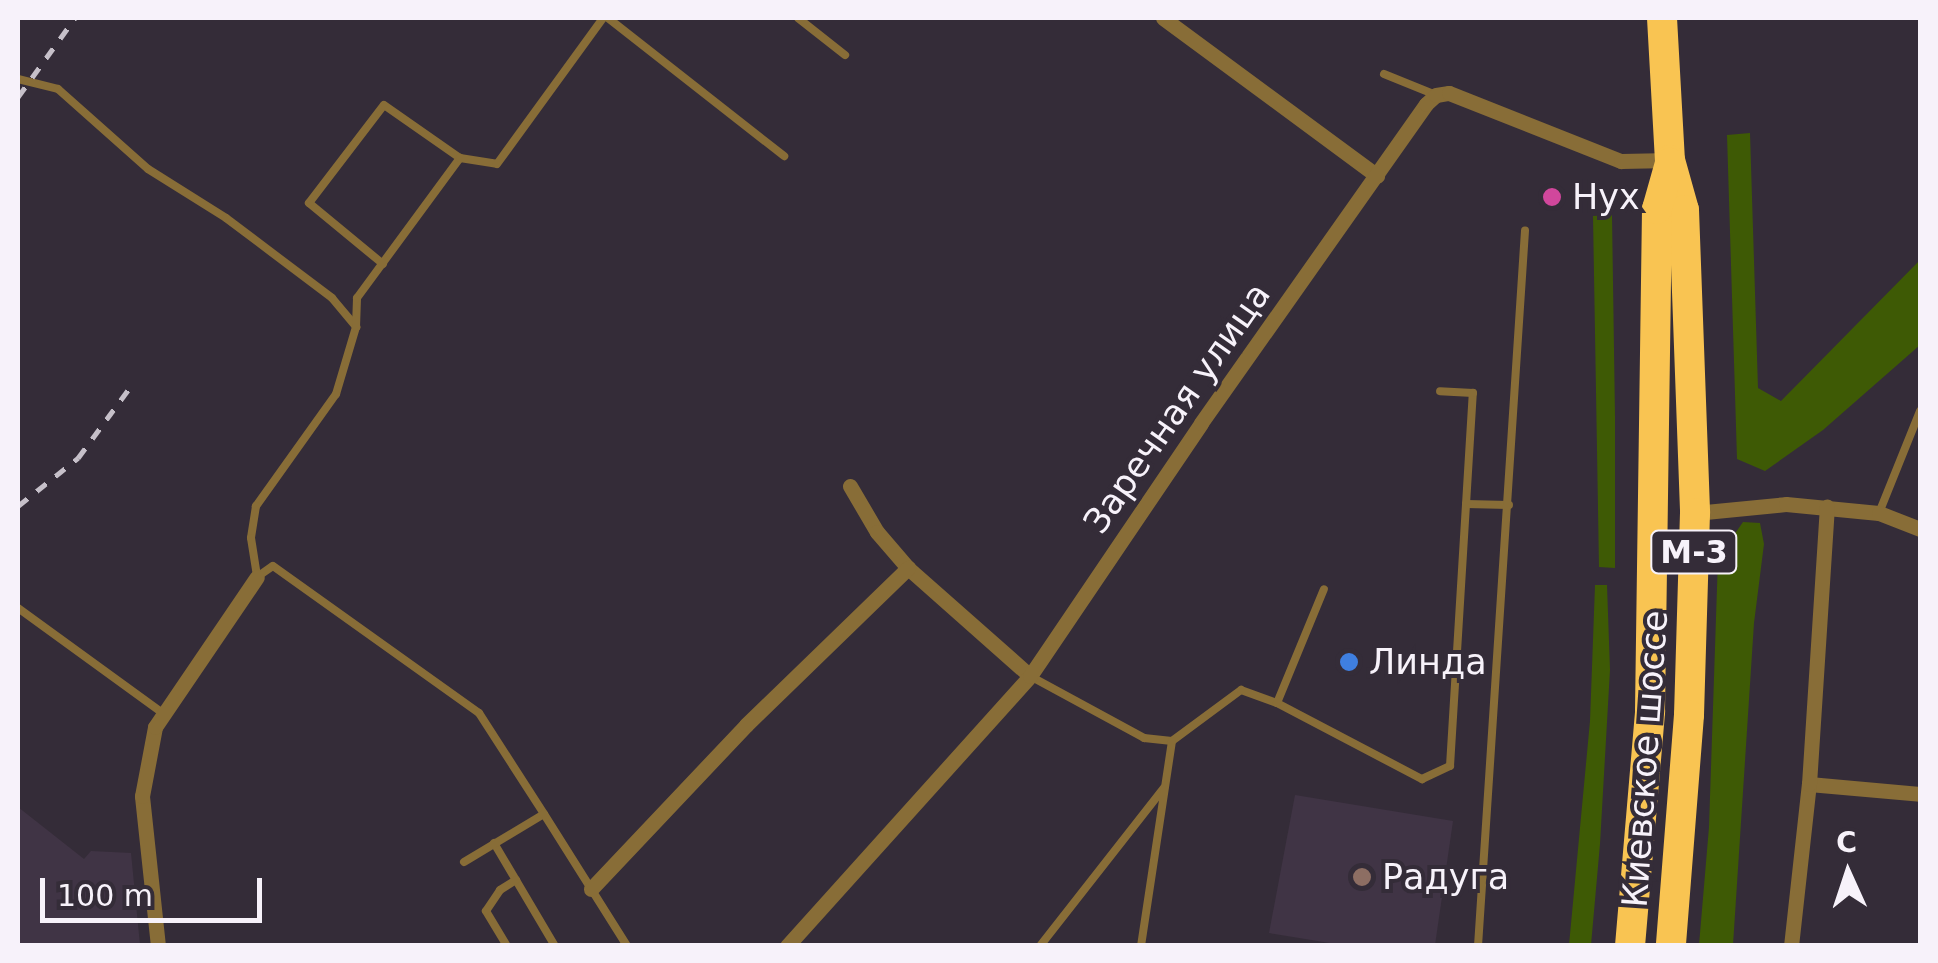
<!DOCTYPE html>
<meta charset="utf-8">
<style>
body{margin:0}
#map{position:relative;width:1938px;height:963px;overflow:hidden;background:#342c38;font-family:"DejaVu Sans",sans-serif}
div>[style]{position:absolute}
.built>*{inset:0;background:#403445}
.green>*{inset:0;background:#3e5a05}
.lane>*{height:8px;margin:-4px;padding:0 4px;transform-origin:4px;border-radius:4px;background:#886d37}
.street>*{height:15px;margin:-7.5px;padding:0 7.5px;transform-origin:7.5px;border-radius:7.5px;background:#886d37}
.highway>*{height:30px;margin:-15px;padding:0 15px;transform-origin:15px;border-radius:15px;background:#f9c452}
.rail>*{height:5px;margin-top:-2.5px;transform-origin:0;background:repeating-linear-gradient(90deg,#c6c0c9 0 12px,transparent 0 24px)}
.dots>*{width:28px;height:28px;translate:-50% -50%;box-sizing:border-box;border:5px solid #342c38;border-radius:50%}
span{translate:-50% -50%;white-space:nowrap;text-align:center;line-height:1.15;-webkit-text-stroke:8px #342c38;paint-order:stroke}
.shield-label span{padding:2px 8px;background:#342c38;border:2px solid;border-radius:8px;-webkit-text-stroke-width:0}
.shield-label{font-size:32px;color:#f7f2fa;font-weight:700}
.poi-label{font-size:35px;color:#f7f2fa}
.left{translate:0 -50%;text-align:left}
.street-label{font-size:35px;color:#f7f2fa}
.frame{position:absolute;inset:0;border:20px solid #f7f2fa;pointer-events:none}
.north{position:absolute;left:1798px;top:823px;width:100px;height:100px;-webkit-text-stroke:8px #342c38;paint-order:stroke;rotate:357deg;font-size:28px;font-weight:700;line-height:40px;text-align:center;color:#f7f2fa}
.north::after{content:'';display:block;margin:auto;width:35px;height:45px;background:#f7f2fa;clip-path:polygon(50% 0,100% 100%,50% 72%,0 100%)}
.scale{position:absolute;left:40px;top:878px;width:222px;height:45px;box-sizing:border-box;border:5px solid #f7f2fa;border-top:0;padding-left:12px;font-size:30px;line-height:35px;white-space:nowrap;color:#f7f2fa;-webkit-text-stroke:8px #342c38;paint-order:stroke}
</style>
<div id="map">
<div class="built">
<i style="clip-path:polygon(1295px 795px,1453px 821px,1435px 945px,1342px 945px,1269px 933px)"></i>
<i style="clip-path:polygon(18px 807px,84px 859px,91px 851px,131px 853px,140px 945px,18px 945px)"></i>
</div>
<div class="green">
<i style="clip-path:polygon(1750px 133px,1758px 388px,1781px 401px,1920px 260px,1920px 345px,1823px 430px,1765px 471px,1737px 459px,1727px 135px)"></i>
<i style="clip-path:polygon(1612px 215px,1615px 417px,1615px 568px,1599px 567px,1593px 216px)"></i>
<i style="clip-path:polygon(1743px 522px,1760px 523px,1764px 544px,1754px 623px,1733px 945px,1699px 945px,1709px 827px,1718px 558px)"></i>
<i style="clip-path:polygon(1595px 585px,1607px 585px,1610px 670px,1600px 844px,1591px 945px,1569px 945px,1590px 721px)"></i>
</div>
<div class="lane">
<i style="left:608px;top:18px;width:224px;rotate:38.1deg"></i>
<i style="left:798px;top:18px;width:60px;rotate:38.2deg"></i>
<i style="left:1384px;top:74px;width:56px;rotate:22deg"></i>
<i style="left:18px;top:79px;width:41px;rotate:14deg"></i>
<i style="left:58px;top:89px;width:120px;rotate:41.6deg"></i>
<i style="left:148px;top:169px;width:92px;rotate:32.1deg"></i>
<i style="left:226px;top:218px;width:133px;rotate:37deg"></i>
<i style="left:332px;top:298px;width:38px;rotate:50deg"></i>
<i style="left:356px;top:327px;width:70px;rotate:106.6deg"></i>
<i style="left:336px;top:394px;width:138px;rotate:125.5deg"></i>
<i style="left:256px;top:506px;width:32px;rotate:99deg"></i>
<i style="left:251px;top:538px;width:39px;rotate:81deg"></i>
<i style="left:257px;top:577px;width:19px;rotate:-35deg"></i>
<i style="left:273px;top:566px;width:253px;rotate:35.5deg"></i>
<i style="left:479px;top:713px;width:120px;rotate:57.2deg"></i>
<i style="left:383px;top:264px;width:96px;rotate:-140.5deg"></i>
<i style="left:309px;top:203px;width:123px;rotate:-52.6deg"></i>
<i style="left:384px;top:105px;width:93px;rotate:34.9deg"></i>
<i style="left:356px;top:327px;width:29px;rotate:-88deg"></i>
<i style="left:357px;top:298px;width:174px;rotate:-53.7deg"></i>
<i style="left:460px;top:158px;width:37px;rotate:9deg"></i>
<i style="left:497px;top:164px;width:180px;rotate:-54deg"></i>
<i style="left:1466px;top:504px;width:43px;rotate:1.3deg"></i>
<i style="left:1879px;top:513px;width:110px;rotate:-68.1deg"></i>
<i style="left:18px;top:608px;width:180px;rotate:36deg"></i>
<i style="left:1030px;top:676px;width:130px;rotate:28.5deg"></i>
<i style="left:1144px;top:738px;width:28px;rotate:6deg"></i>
<i style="left:1172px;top:741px;width:86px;rotate:-36.5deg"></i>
<i style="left:1241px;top:690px;width:38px;rotate:20deg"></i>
<i style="left:1277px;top:703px;width:164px;rotate:27.7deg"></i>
<i style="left:1422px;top:779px;width:31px;rotate:-25deg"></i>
<i style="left:1450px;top:766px;width:374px;rotate:-86.5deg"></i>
<i style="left:1473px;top:393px;width:33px;rotate:-177deg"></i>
<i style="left:1277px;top:703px;width:123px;rotate:-67.6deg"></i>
<i style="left:494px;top:843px;width:120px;rotate:59.4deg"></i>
<i style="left:464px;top:862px;width:93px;rotate:-31deg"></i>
<i style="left:544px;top:814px;width:156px;rotate:57.8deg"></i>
<i style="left:507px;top:946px;width:41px;rotate:-121deg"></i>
<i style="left:486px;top:911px;width:25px;rotate:-56deg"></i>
<i style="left:500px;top:890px;width:19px;rotate:-32deg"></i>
<i style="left:1040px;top:946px;width:201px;rotate:-51.9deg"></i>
<i style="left:1141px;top:946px;width:207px;rotate:-81.4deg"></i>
<i style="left:1478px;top:946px;width:717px;rotate:-86.24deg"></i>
</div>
<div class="street">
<i style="left:1163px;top:18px;width:266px;rotate:36.4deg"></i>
<i style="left:850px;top:486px;width:53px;rotate:59.6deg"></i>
<i style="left:877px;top:532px;width:48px;rotate:49.3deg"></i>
<i style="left:908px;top:568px;width:163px;rotate:41.5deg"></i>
<i style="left:1695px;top:513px;width:91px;rotate:-5.6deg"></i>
<i style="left:1786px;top:504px;width:93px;rotate:5.5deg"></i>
<i style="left:1879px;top:513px;width:44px;rotate:21.3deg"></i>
<i style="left:1809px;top:784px;width:111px;rotate:5.1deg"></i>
<i style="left:591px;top:889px;width:226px;rotate:-46.6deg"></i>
<i style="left:746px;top:725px;width:226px;rotate:-44.1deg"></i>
<i style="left:158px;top:946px;width:151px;rotate:-96.1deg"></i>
<i style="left:142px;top:796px;width:70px;rotate:-79.3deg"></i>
<i style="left:155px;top:727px;width:181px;rotate:-55.8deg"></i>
<i style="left:787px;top:946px;width:363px;rotate:-48deg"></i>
<i style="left:1030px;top:676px;width:305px;rotate:-55.9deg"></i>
<i style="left:1201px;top:423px;width:390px;rotate:-54.8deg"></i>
<i style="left:1426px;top:104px;width:13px;rotate:-42deg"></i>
<i style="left:1436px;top:95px;width:13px;rotate:-9deg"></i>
<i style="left:1449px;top:93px;width:185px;rotate:21.6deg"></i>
<i style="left:1621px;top:161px;width:49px;rotate:-1.2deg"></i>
<i style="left:1791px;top:946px;width:163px;rotate:-83.7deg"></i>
<i style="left:1809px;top:784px;width:278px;rotate:-86.3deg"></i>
</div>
<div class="highway">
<i style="left:1662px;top:18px;width:142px;rotate:86.8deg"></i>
<i style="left:1670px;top:160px;width:52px;rotate:74.4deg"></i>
<i style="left:1684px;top:210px;width:303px;rotate:87.9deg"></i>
<i style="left:1695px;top:513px;width:202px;rotate:91.7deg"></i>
<i style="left:1689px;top:715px;width:232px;rotate:94.5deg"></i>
<i style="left:1630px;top:946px;width:236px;rotate:-85.1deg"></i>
<i style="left:1650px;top:711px;width:502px;rotate:-89.2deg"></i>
<i style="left:1657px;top:209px;width:48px;rotate:-74.2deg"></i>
</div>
<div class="rail">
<i style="left:18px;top:97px;width:97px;rotate:-54.2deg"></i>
<i style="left:18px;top:506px;width:77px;rotate:-38.7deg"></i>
<i style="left:78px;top:458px;width:94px;rotate:-53.6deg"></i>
</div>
<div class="dots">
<i style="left:1552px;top:197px;background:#d1479c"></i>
<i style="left:1349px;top:662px;background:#3f7fe0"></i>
<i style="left:1362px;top:877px;background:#8d6e63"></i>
</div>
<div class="shield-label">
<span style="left:1694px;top:552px">М-3</span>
</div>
<div class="poi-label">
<span class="left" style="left:1572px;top:197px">Нух</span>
<span class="left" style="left:1369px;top:662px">Линда</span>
<span class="left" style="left:1382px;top:877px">Радуга</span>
</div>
<div class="street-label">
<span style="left:1177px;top:408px;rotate:-55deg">Заречная улица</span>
<span style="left:1645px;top:759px;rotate:-86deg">Киевское шоссе</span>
</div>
<div class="frame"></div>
<div class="north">С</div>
<div class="scale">100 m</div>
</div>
